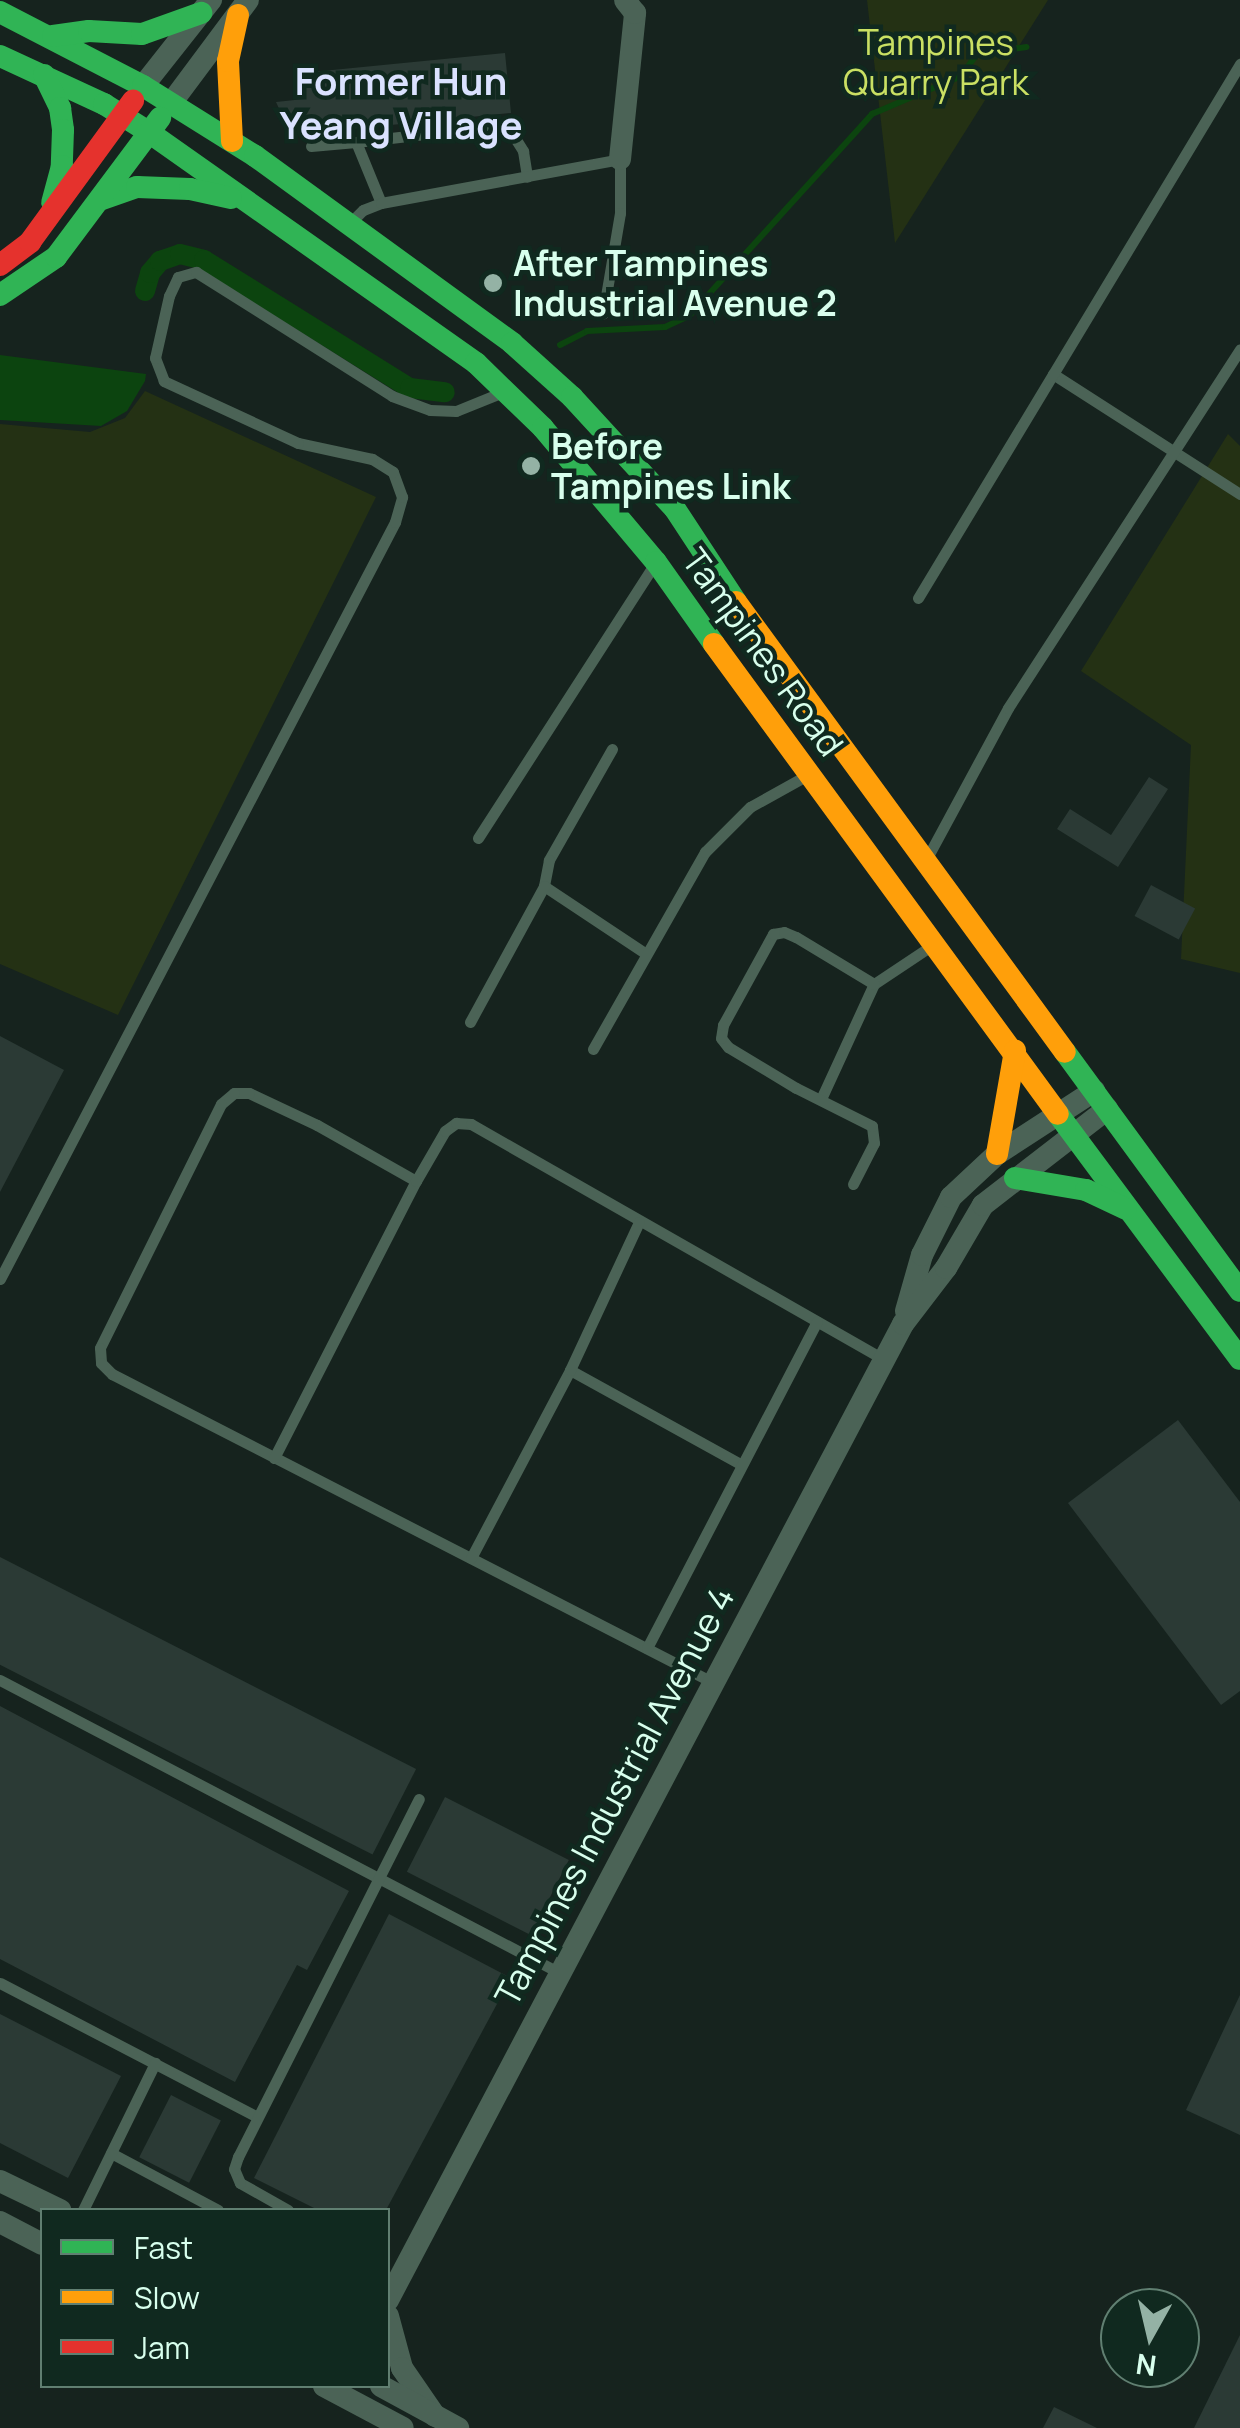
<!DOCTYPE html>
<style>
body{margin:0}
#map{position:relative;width:1240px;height:2428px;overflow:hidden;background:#16231e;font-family:Manrope,sans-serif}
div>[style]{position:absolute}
.green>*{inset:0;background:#243114}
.water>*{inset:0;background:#0c440f}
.stream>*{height:6px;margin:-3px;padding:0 3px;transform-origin:3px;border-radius:3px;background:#0c440f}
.canal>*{height:20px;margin:-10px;padding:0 10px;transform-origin:10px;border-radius:10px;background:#0c440f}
.building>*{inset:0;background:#2b3a35;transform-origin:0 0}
.lane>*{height:11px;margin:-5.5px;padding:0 5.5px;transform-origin:5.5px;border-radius:5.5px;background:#4b6356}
.street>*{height:22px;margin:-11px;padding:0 11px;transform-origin:11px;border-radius:11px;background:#4b6356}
.fast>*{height:22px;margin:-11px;padding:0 11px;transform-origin:11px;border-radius:11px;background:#30b455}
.slow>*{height:22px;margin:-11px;padding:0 11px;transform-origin:11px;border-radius:11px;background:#ff9f0a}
.jam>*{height:22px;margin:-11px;padding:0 11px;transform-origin:11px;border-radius:11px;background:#e5322d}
.dots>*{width:28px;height:28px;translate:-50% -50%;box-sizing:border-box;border:5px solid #10291f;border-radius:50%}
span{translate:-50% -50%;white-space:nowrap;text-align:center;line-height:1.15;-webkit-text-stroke:9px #10291f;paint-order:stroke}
.park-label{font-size:35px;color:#cae063}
.poi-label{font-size:35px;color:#d8ffed;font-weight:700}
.left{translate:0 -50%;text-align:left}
.street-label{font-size:35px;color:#d8ffed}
.neighbourhood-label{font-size:38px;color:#dae2ff;font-weight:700}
.legend{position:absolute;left:40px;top:2208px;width:350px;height:180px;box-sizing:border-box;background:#10291f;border:2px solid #607f71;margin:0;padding:12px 18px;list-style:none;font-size:30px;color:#d8ffed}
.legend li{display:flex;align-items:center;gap:20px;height:50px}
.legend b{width:50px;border:2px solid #607f71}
.north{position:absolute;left:1100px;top:2288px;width:100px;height:100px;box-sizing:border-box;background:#10291f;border:2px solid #607f71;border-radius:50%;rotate:188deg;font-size:28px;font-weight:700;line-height:40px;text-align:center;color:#d8ffed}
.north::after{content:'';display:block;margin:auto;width:35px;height:45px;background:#94b2a5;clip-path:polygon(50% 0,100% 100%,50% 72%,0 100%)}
</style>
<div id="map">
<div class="green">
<i style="clip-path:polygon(867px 0,1048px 0,895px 243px)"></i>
<i style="clip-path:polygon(145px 391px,376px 497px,118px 1015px,0 964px,0 424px,90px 432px,125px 418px)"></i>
<i style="clip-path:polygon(1228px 434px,1240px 446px,1240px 973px,1181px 959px,1191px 745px,1081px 671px)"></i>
</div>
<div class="water">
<i style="clip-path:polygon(0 355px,146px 374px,145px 381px,127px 411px,101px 426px,0 420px)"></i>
</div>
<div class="stream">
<i style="left:560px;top:345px;width:30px;rotate:-27deg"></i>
<i style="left:587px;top:331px;width:78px;rotate:-2.9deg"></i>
<i style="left:665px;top:327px;width:26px;rotate:-25deg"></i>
<i style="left:689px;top:316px;width:273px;rotate:-47.8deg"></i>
<i style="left:872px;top:114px;width:97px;rotate:-23.1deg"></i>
<i style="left:961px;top:76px;width:27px;rotate:-54deg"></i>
<i style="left:977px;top:54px;width:50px;rotate:-8deg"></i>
</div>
<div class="canal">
<i style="left:145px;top:291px;width:19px;rotate:-74deg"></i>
<i style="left:150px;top:273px;width:16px;rotate:-50deg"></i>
<i style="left:160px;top:261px;width:21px;rotate:-19deg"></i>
<i style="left:180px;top:254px;width:25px;rotate:14deg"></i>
<i style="left:204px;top:260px;width:243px;rotate:31.9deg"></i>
<i style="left:410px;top:388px;width:35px;rotate:7deg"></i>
</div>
<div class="building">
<i style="clip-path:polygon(505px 53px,511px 113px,291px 135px,276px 102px,304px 99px,302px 73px)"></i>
<i style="clip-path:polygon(1149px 777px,1168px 789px,1118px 867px,1057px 829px,1070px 809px,1111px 835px)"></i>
<i style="left:1151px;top:885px;width:50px;height:35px;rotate:28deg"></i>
<i style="clip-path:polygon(0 1036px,64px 1070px,0 1192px)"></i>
<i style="clip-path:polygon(1178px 1420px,1240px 1502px,1240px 1691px,1221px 1705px,1068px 1503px)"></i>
<i style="left:0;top:1557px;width:467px;height:96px;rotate:27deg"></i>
<i style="clip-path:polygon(0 1706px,349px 1891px,307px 1970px,297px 1965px,235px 2082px,0 1959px)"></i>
<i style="left:445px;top:1797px;width:139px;height:84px;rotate:27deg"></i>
<i style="clip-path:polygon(389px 1914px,511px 1978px,386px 2210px,318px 2210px,254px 2178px)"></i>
<i style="clip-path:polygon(1240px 1995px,1240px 2135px,1186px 2110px)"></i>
<i style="clip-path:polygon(0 2014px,121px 2076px,68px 2178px,0 2143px)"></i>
<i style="left:171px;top:2095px;width:56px;height:70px;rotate:27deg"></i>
<i style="clip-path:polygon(1240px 2335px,1240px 2428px,1194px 2428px)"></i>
<i style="clip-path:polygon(1054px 2407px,1097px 2428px,1043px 2428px)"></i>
</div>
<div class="lane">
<i style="left:311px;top:146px;width:45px;rotate:-5.1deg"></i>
<i style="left:381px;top:203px;width:66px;rotate:-112.3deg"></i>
<i style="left:356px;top:142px;width:139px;rotate:-6.6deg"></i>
<i style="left:494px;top:126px;width:16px;rotate:14deg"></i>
<i style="left:510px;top:130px;width:25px;rotate:58deg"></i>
<i style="left:523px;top:151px;width:26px;rotate:81deg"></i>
<i style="left:351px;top:222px;width:17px;rotate:-45deg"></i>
<i style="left:363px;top:210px;width:19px;rotate:-21deg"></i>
<i style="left:381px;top:203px;width:243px;rotate:-10.4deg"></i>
<i style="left:620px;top:159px;width:54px;rotate:90deg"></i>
<i style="left:620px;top:213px;width:102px;rotate:99.6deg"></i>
<i style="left:1053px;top:374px;width:222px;rotate:32.7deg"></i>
<i style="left:918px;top:598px;width:624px;rotate:-58.91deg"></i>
<i style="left:612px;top:749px;width:128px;rotate:119.6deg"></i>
<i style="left:549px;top:860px;width:26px;rotate:101deg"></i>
<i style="left:544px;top:886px;width:121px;rotate:33.6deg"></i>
<i style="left:478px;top:838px;width:325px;rotate:-57.2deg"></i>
<i style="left:927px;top:858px;width:170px;rotate:-61.6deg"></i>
<i style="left:1008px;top:708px;width:427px;rotate:-57.1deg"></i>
<i style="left:470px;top:1022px;width:155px;rotate:-61.4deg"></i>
<i style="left:593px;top:1049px;width:227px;rotate:-60.4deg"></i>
<i style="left:705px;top:852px;width:64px;rotate:-45deg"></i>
<i style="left:750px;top:807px;width:62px;rotate:-29.1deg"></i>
<i style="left:821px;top:1099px;width:127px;rotate:-65.3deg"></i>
<i style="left:874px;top:984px;width:69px;rotate:-33.7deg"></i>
<i style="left:416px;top:1181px;width:114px;rotate:-150.5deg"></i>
<i style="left:317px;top:1125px;width:75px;rotate:-154.8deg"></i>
<i style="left:249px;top:1093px;width:15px;rotate:180deg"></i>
<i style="left:234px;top:1093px;width:17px;rotate:140deg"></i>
<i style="left:221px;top:1104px;width:272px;rotate:116.4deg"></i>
<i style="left:100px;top:1348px;width:15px;rotate:86deg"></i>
<i style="left:101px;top:1363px;width:16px;rotate:45deg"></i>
<i style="left:112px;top:1374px;width:677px;rotate:27.17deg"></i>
<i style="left:853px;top:1184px;width:46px;rotate:-62.9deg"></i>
<i style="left:874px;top:1143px;width:17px;rotate:-97deg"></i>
<i style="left:872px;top:1126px;width:85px;rotate:-153.4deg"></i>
<i style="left:796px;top:1088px;width:79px;rotate:-148.9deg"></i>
<i style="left:728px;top:1047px;width:11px;rotate:-128deg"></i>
<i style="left:721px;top:1038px;width:13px;rotate:-81deg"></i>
<i style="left:723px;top:1025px;width:104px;rotate:-61.2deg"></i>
<i style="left:773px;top:934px;width:11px;rotate:-10deg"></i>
<i style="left:784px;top:932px;width:13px;rotate:23deg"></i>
<i style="left:796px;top:937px;width:91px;rotate:31.1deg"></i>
<i style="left:0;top:1279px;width:854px;rotate:-62.44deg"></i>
<i style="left:395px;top:522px;width:26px;rotate:-74deg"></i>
<i style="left:402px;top:497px;width:27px;rotate:-110deg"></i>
<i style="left:393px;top:472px;width:25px;rotate:-148deg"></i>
<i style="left:372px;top:459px;width:76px;rotate:-167.8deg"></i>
<i style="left:298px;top:443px;width:148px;rotate:-155.2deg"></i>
<i style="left:164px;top:381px;width:25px;rotate:-111deg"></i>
<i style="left:155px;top:358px;width:64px;rotate:-77.3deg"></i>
<i style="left:169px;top:296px;width:21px;rotate:-65deg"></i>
<i style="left:178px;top:277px;width:19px;rotate:-16deg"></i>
<i style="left:196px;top:272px;width:232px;rotate:32.3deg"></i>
<i style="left:392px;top:396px;width:40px;rotate:20.2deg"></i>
<i style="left:430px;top:410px;width:26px;rotate:2deg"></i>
<i style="left:456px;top:411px;width:51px;rotate:-22deg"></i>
<i style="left:570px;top:1370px;width:194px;rotate:28.9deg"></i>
<i style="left:274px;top:1458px;width:311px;rotate:-62.9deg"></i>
<i style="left:416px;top:1181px;width:58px;rotate:-59.9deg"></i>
<i style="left:445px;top:1131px;width:14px;rotate:-36deg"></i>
<i style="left:456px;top:1123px;width:15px;rotate:4deg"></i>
<i style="left:471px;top:1124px;width:474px;rotate:29.7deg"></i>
<i style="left:471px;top:1558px;width:212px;rotate:-62.2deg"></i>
<i style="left:570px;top:1370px;width:163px;rotate:-65deg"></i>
<i style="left:647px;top:1648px;width:368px;rotate:-62.5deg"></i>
<i style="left:0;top:1680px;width:632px;rotate:27.62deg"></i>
<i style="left:0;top:1983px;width:290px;rotate:27.5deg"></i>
<i style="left:111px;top:2153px;width:121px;rotate:28deg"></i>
<i style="left:83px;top:2210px;width:164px;rotate:-63.9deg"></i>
<i style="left:288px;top:2210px;width:55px;rotate:-150.6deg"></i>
<i style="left:240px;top:2183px;width:15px;rotate:-113deg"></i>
<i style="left:234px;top:2169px;width:13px;rotate:-72deg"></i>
<i style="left:238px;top:2157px;width:401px;rotate:-63.2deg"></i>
</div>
<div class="street">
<i style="left:143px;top:86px;width:110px;rotate:-51.7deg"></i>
<i style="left:172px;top:102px;width:127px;rotate:-53.3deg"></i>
<i style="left:620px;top:159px;width:147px;rotate:-84.1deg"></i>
<i style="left:635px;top:13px;width:16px;rotate:-128deg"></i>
<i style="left:906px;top:1311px;width:58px;rotate:-74.1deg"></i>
<i style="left:922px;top:1255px;width:65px;rotate:-63.4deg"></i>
<i style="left:951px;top:1197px;width:63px;rotate:-43.1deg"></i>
<i style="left:997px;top:1154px;width:116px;rotate:-33deg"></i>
<i style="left:0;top:2181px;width:67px;rotate:25.8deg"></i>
<i style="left:0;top:2222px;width:47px;rotate:27.6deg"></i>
<i style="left:388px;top:2300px;width:1104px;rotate:-62.18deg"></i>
<i style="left:903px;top:1324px;width:71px;rotate:-52.5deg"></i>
<i style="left:946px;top:1268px;width:73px;rotate:-59.6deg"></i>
<i style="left:983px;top:1205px;width:157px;rotate:-37.7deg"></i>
<i style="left:388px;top:2316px;width:54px;rotate:74.9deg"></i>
<i style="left:402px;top:2368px;width:58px;rotate:55.5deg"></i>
<i style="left:324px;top:2386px;width:89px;rotate:28deg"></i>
<i style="left:381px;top:2386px;width:88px;rotate:28.6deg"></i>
</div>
<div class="fast">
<i style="left:0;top:12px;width:161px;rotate:27.4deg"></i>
<i style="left:143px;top:86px;width:132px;rotate:32deg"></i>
<i style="left:255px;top:156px;width:318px;rotate:36deg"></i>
<i style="left:512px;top:343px;width:81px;rotate:42deg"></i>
<i style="left:572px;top:397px;width:152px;rotate:47.4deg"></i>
<i style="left:675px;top:509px;width:111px;rotate:56.7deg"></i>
<i style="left:53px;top:36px;width:36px;rotate:-8deg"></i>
<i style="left:89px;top:31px;width:53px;rotate:3.2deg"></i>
<i style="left:142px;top:34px;width:63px;rotate:-19.6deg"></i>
<i style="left:0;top:56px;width:115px;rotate:24.8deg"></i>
<i style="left:104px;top:104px;width:54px;rotate:32.2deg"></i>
<i style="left:150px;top:133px;width:399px;rotate:35.2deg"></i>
<i style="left:476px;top:363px;width:93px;rotate:44.1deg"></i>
<i style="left:543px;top:428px;width:175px;rotate:49.9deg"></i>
<i style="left:656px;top:562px;width:100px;rotate:54.7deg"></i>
<i style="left:44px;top:75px;width:37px;rotate:64deg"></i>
<i style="left:60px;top:108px;width:22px;rotate:82deg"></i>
<i style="left:63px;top:130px;width:36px;rotate:92deg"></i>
<i style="left:62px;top:166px;width:38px;rotate:105deg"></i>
<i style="left:102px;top:199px;width:37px;rotate:-19deg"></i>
<i style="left:137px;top:187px;width:53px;rotate:2.2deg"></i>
<i style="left:190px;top:189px;width:42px;rotate:12.4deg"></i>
<i style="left:0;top:295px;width:68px;rotate:-34.2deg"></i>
<i style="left:56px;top:257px;width:174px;rotate:-53.2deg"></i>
<i style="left:1065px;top:1052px;width:296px;rotate:53.8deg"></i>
<i style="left:1058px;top:1114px;width:305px;rotate:53.4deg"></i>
<i style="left:1015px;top:1178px;width:72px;rotate:9.6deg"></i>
<i style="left:1086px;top:1190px;width:44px;rotate:25.4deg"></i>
</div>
<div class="slow">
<i style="left:232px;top:141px;width:80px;rotate:-92.9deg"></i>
<i style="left:228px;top:61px;width:47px;rotate:-77.7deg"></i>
<i style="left:736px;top:602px;width:557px;rotate:53.83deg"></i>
<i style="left:714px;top:644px;width:582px;rotate:53.8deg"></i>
<i style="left:997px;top:1154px;width:105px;rotate:-80.1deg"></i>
</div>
<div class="jam">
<i style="left:0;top:265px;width:38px;rotate:-37deg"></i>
<i style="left:30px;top:242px;width:175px;rotate:-53.9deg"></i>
</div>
<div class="dots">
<i style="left:493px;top:283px;background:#94b2a5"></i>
<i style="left:531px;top:466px;background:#94b2a5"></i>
</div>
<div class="park-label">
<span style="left:936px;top:62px">Tampines<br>Quarry Park</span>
</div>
<div class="poi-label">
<span class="left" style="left:513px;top:283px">After Tampines<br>Industrial Avenue 2</span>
<span class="left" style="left:551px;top:466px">Before<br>Tampines Link</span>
</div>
<div class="street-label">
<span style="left:763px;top:652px;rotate:54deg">Tampines Road</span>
<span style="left:614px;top:1796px;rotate:-62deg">Tampines Industrial Avenue 4</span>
</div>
<div class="neighbourhood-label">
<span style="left:401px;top:103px">Former Hun<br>Yeang Village</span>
</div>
<ul class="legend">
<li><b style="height:12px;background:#30b455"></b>Fast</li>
<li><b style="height:12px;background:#ff9f0a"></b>Slow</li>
<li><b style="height:12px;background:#e5322d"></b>Jam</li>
</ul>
<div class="north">N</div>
</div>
